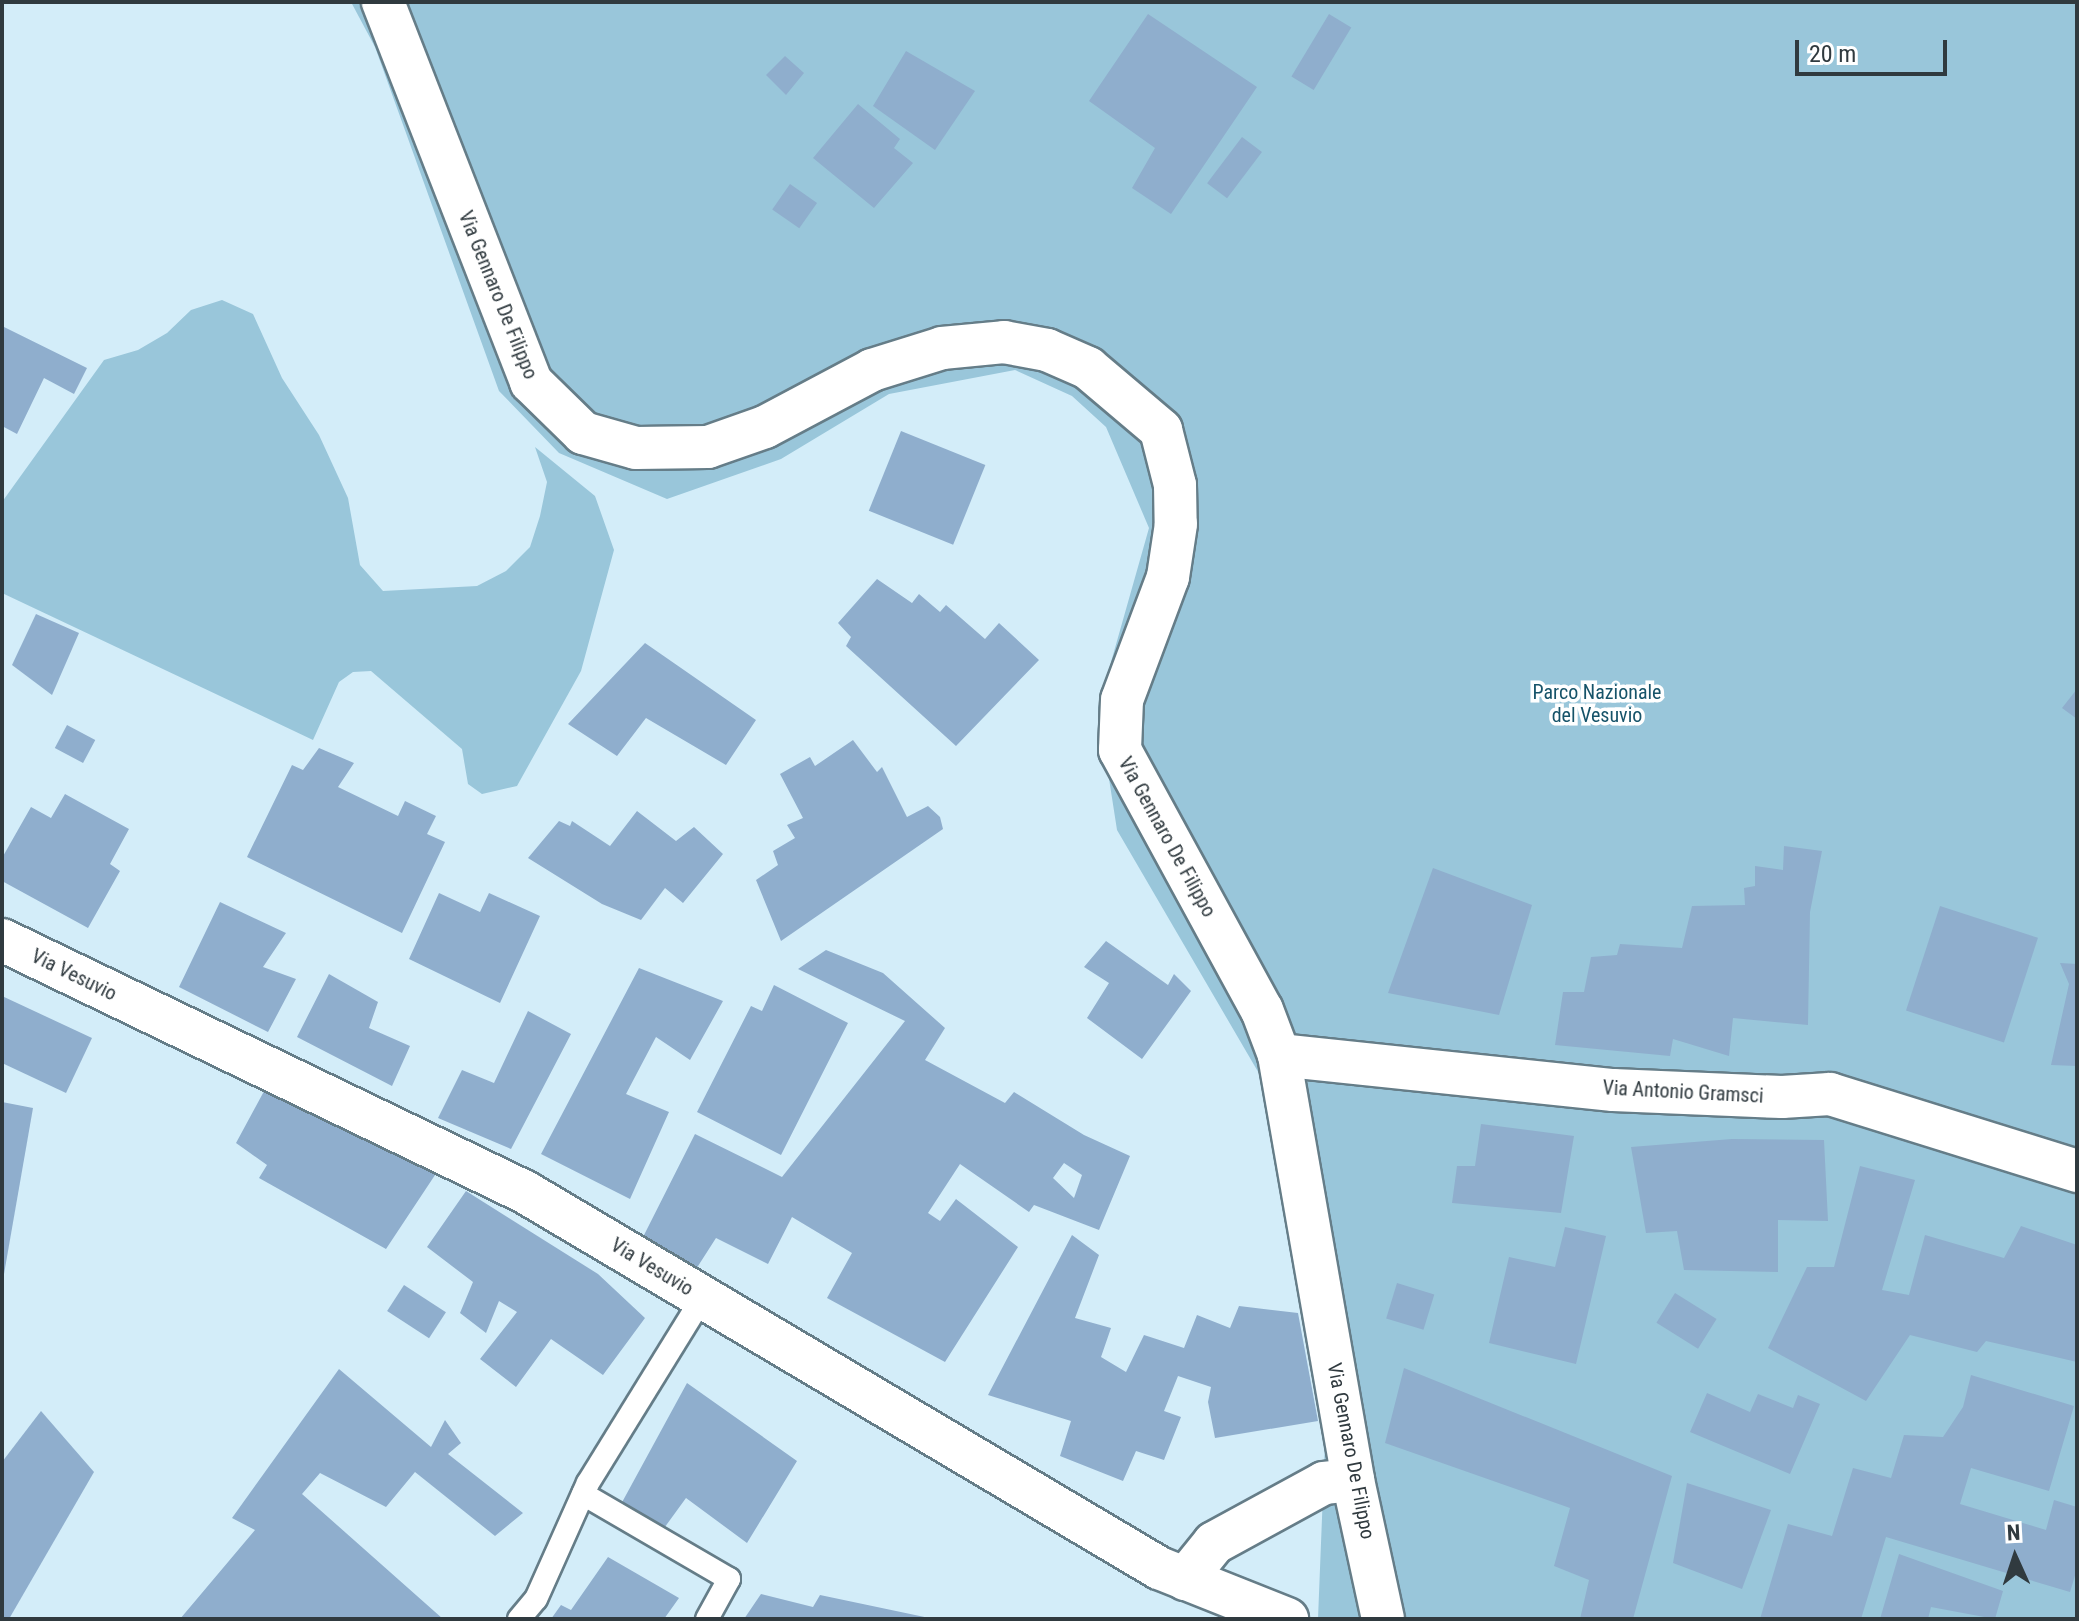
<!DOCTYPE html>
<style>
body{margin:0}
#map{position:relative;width:2079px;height:1621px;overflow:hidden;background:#d3edf9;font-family:"Roboto Condensed",sans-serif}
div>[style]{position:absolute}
.green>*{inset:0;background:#99c6da}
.building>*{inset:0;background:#8faecd;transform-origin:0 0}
.roads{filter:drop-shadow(2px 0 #657d88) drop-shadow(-2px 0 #657d88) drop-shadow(0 2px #657d88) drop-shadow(0 -2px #657d88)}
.service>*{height:22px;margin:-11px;padding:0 11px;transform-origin:11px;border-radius:11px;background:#fff}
.minor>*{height:42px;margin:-21px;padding:0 21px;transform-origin:21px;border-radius:21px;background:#fff}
span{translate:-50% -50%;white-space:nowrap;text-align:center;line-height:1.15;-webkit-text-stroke:7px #fff;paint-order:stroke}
.street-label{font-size:20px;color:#303a3f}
.park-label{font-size:20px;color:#165369}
.frame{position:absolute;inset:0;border:4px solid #303a3f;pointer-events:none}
.north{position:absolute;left:1975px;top:1517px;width:80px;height:80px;-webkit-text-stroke:6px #fff;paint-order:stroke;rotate:357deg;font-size:22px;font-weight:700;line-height:32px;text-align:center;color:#303a3f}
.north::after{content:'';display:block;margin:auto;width:28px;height:36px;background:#303a3f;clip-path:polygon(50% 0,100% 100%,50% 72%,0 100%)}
.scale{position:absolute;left:1795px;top:40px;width:152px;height:36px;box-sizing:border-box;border:4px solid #303a3f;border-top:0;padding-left:10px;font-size:24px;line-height:28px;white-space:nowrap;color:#303a3f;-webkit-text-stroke:6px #fff;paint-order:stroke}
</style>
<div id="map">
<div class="green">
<i style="clip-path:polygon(351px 2px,2077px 2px,2077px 1619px,1318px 1619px,1325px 1442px,1264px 1082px,1117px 830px,1098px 708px,1149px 528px,1106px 427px,1072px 396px,1015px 370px,889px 394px,781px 459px,667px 499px,559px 453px,499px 391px,375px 47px)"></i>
<i style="clip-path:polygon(222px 300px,253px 314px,282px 378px,319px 435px,348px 498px,360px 565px,383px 591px,477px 586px,506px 571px,530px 547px,540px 516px,547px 482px,535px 447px,595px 496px,614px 550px,581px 671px,517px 786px,482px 794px,468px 784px,462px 749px,371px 671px,353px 672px,339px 682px,313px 740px,2px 593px,2px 502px,104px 360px,138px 350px,167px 333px,191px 310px)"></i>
</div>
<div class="building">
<i style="clip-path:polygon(1148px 14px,1257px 87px,1171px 214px,1132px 188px,1155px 148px,1089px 101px)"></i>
<i style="left:1329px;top:14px;width:26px;height:73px;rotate:31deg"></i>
<i style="clip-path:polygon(906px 51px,975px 91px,935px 150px,873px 106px)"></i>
<i style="clip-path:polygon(785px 56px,804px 73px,786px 95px,766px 75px)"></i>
<i style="clip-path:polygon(858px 104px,900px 139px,894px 148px,913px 163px,874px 208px,813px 158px)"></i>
<i style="left:1242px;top:137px;width:25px;height:58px;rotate:37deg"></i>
<i style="left:790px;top:184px;width:33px;height:31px;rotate:35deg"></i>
<i style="clip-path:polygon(2px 326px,87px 368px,74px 394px,44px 378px,17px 434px,2px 426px)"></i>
<i style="left:901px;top:431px;width:91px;height:86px;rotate:22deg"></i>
<i style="clip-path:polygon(877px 579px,912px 603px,919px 594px,940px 612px,946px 605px,985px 639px,999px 623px,1039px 660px,956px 746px,846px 646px,851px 637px,838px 623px)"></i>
<i style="clip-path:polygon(36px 614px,79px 633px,52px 695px,12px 665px)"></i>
<i style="clip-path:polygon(645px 643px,756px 720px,726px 765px,646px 718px,617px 756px,568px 724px)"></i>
<i style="clip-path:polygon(2077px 689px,2077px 719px,2062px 708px)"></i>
<i style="left:67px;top:725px;width:32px;height:26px;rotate:28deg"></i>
<i style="clip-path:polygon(853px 740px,877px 772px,882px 767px,907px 817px,928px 806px,940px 817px,943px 829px,781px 941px,756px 880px,778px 865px,773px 851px,795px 838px,787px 825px,803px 818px,780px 774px,810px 757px,815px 766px)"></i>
<i style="clip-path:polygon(319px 748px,354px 763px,338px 787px,398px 816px,405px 801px,436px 816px,427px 834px,445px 842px,402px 933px,247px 857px,292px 765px,303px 770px)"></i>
<i style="clip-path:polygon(65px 794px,129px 829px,110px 864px,120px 871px,88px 928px,2px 881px,2px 858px,31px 807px,51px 818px)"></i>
<i style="clip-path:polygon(637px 811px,676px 841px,694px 827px,723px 854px,683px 903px,665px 888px,641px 920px,602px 904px,528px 858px,559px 821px,570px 826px,572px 821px,610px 846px)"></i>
<i style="clip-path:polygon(1784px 846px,1822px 851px,1810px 912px,1808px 1025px,1733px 1018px,1729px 1056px,1673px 1039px,1670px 1056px,1555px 1045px,1563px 992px,1584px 992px,1591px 957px,1617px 955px,1620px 944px,1682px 948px,1692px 906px,1745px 905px,1744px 888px,1755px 886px,1755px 866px,1783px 870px)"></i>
<i style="clip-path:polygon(1433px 868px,1532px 905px,1499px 1015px,1388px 993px)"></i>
<i style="clip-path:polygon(439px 893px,480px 912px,489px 893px,540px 916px,500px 1003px,409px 959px)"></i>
<i style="clip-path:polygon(220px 902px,286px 933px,263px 967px,296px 979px,268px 1032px,179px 987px)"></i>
<i style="left:1940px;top:906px;width:103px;height:110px;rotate:18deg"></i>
<i style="clip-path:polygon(1106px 941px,1168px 985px,1174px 974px,1191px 991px,1142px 1059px,1087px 1018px,1109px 983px,1084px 967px)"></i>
<i style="clip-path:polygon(evenodd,826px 950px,883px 973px,945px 1028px,925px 1060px,1005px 1103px,1014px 1092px,1084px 1135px,1130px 1156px,1099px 1230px,1034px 1205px,1029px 1212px,960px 1164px,928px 1213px,940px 1221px,956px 1199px,1018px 1247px,945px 1362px,827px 1298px,852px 1253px,792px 1217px,768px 1264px,716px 1238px,691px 1277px,641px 1241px,695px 1134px,782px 1177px,905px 1021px,798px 969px,826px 950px,1064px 1163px,1082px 1175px,1074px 1198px,1053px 1178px,1064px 1163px)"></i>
<i style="clip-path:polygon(2060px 963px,2077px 964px,2077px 1066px,2051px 1065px,2069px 984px)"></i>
<i style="clip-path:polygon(639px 968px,723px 1001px,690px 1060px,656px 1037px,626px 1094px,669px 1112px,630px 1199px,541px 1154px)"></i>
<i style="clip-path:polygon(329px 974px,378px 1002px,369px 1028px,410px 1046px,392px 1086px,297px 1037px)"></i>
<i style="clip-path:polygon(774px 985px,848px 1023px,781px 1155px,697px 1112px,751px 1006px,762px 1011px)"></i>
<i style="clip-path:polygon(2px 996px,92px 1038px,66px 1093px,2px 1063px)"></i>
<i style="clip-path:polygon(528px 1011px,571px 1034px,511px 1149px,438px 1118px,462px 1070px,494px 1083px)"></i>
<i style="clip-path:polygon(269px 1082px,437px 1172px,386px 1249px,259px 1178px,267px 1165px,236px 1143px)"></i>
<i style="clip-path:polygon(2px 1102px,33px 1108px,4px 1274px,2px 1274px)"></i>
<i style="clip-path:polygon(1481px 1124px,1574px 1136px,1561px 1213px,1452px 1203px,1457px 1166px,1475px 1166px)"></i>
<i style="clip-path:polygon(1732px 1139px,1824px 1140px,1828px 1221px,1778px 1220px,1778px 1272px,1684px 1270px,1677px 1231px,1646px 1233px,1631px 1147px)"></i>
<i style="clip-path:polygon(1860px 1166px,1915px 1180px,1882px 1290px,1909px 1295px,1925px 1235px,2004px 1258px,2021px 1226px,2077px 1245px,2077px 1362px,1986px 1341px,1977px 1352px,1910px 1335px,1866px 1401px,1768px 1348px,1807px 1267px,1834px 1267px)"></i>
<i style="clip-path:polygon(466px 1191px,598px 1274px,645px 1318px,603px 1375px,551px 1339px,516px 1387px,480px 1359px,517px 1312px,499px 1301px,486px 1333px,460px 1313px,473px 1282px,427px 1247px)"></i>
<i style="clip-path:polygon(1565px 1227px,1606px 1236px,1576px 1364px,1489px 1343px,1509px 1257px,1555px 1267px)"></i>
<i style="clip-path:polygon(1072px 1235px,1099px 1255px,1075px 1318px,1111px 1328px,1101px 1357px,1126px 1372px,1144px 1335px,1184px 1348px,1197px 1315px,1230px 1328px,1239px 1306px,1298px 1313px,1318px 1421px,1215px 1438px,1208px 1402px,1211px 1387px,1178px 1376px,1164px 1411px,1181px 1417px,1164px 1460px,1136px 1451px,1123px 1481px,1060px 1456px,1071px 1421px,988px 1395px)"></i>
<i style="left:1397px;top:1283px;width:39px;height:37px;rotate:17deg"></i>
<i style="left:404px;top:1285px;width:50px;height:31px;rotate:33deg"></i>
<i style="left:1675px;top:1293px;width:49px;height:35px;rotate:32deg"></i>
<i style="clip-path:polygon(1404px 1368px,1672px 1476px,1633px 1619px,1580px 1619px,1589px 1580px,1554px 1566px,1570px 1508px,1385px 1443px)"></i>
<i style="clip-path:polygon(339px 1369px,431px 1447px,445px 1420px,461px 1443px,448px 1454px,523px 1513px,495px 1536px,415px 1472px,386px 1507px,320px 1473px,302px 1494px,443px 1619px,180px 1619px,255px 1530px,232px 1518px)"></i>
<i style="clip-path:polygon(1971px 1375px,2074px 1406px,2049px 1491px,1971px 1468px,1960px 1504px,2046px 1530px,2054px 1500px,2077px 1507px,2077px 1569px,2070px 1592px,1886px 1537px,1861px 1619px,1760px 1619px,1788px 1524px,1832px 1536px,1853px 1468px,1891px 1478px,1904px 1435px,1943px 1437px,1963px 1407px)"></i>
<i style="clip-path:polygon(687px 1383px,797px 1461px,747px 1543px,686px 1498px,662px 1531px,620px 1506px)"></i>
<i style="clip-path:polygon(1707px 1393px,1750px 1412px,1758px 1394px,1793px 1408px,1798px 1395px,1820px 1404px,1790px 1474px,1690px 1432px)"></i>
<i style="clip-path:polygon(41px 1411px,94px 1472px,9px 1619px,2px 1619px,2px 1462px)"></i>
<i style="clip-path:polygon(1687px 1483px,1771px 1510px,1742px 1589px,1673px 1563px)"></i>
<i style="clip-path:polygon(1899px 1554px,2003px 1591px,1995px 1619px,1931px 1607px,1928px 1619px,1880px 1619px)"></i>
<i style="clip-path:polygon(608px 1557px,679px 1598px,664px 1619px,551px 1619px,561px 1605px,571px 1610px)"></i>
<i style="clip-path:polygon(761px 1594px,813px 1607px,820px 1595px,934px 1619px,744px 1619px)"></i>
</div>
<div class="roads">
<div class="service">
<i style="left:583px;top:1494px;width:169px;rotate:30.2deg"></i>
<i style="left:729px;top:1579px;width:46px;rotate:118.8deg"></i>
<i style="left:519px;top:1619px;width:26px;rotate:-50deg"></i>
<i style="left:536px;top:1599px;width:127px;rotate:-65.9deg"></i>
<i style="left:588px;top:1483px;width:219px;rotate:-58.3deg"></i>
</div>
<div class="minor">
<i style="left:383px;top:2px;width:408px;rotate:68.7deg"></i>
<i style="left:531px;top:382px;width:73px;rotate:44.4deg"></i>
<i style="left:583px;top:433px;width:55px;rotate:15.8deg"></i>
<i style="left:636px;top:448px;width:72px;rotate:-0.8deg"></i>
<i style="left:708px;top:447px;width:60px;rotate:-19.3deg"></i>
<i style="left:765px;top:427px;width:121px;rotate:-28deg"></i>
<i style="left:872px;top:370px;width:73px;rotate:-17.4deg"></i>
<i style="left:942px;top:348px;width:62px;rotate:-5.5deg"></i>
<i style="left:1004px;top:342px;width:44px;rotate:10.5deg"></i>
<i style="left:1047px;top:350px;width:45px;rotate:23.7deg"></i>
<i style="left:1088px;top:368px;width:96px;rotate:40.3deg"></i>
<i style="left:1161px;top:430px;width:57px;rotate:75.7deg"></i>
<i style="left:1175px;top:485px;width:39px;rotate:89deg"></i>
<i style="left:1176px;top:524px;width:54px;rotate:98.6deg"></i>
<i style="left:1168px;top:577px;width:131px;rotate:110.5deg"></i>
<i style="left:1122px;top:700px;width:50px;rotate:92.3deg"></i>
<i style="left:1120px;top:750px;width:296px;rotate:61.4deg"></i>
<i style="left:1262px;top:1010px;width:48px;rotate:69.3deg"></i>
<i style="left:1279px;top:1055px;width:431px;rotate:80.1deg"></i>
<i style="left:1353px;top:1480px;width:142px;rotate:77.8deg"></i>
<i style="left:2px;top:940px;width:581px;rotate:25.73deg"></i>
<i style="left:525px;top:1192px;width:737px;rotate:30.67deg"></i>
<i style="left:1159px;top:1568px;width:138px;rotate:21.7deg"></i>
<i style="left:1279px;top:1055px;width:336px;rotate:6deg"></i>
<i style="left:1613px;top:1090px;width:169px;rotate:2.4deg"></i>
<i style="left:1782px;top:1097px;width:48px;rotate:-3.6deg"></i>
<i style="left:1830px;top:1094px;width:259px;rotate:17.3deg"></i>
<i style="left:1185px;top:1579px;width:46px;rotate:-51.1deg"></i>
<i style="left:1214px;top:1543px;width:125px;rotate:-28.6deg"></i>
<i style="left:1324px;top:1483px;width:29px;rotate:-6deg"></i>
</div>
</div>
<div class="street-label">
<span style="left:498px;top:295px;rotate:68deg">Via Gennaro De Filippo</span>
<span style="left:1167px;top:837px;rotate:61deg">Via Gennaro De Filippo</span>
<span style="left:74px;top:975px;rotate:26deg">Via Vesuvio</span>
<span style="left:1683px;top:1092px;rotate:3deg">Via Antonio Gramsci</span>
<span style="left:652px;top:1267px;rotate:31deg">Via Vesuvio</span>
<span style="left:1351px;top:1451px;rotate:79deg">Via Gennaro De Filippo</span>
</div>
<div class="park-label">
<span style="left:1597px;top:704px">Parco Nazionale<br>del Vesuvio</span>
</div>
<div class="frame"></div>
<div class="north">N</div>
<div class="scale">20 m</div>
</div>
